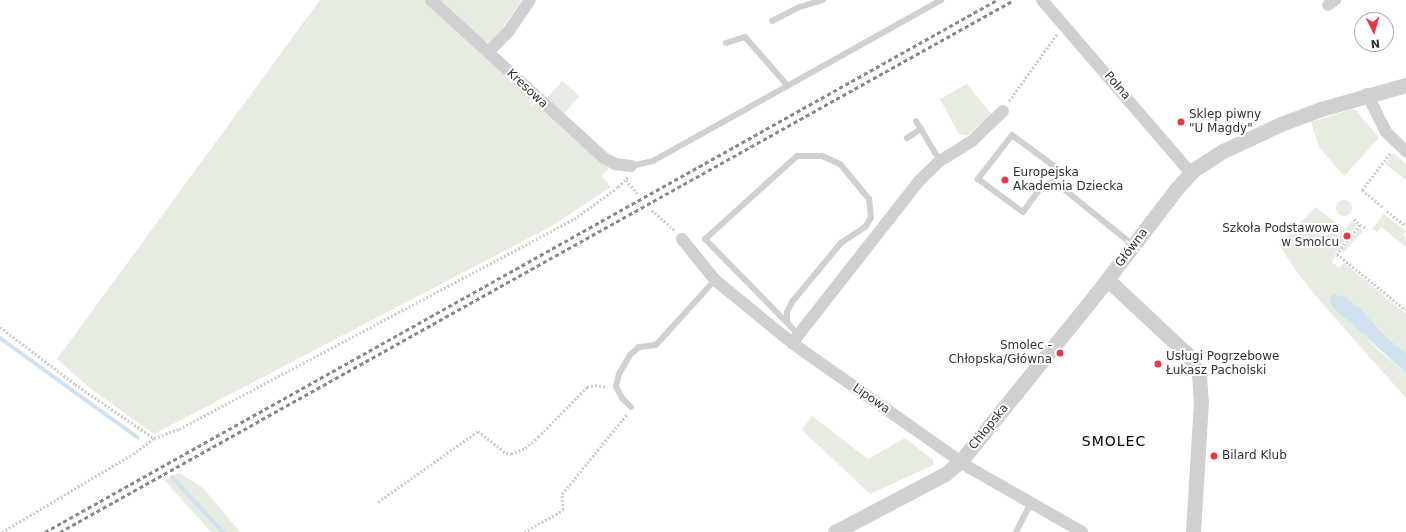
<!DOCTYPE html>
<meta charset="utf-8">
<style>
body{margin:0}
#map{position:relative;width:1406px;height:532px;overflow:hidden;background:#fff;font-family:"DejaVu Sans",sans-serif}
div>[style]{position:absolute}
.green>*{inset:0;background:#e6ecdf;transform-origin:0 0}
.round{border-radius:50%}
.water>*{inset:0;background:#cfe2ee}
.stream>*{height:4px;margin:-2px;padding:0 2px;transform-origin:2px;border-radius:2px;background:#cfe2ee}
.path>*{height:2.5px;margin-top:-1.25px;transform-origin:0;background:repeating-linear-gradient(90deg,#cdcdcd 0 2px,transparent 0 4px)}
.service>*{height:6px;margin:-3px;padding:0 3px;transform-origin:3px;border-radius:3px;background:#d0d0d0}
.minor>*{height:12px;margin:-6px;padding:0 6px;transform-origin:6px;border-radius:6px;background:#d0d0d0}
.tertiary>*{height:15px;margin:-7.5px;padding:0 7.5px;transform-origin:7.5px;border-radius:7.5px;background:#d0d0d0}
.rail>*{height:3px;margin-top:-1.5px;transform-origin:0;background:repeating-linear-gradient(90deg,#888 0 4px,transparent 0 7px)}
.dots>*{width:11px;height:11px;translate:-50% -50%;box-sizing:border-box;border:2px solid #fff;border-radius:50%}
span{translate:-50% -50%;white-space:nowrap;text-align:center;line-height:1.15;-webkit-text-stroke:4px #fff;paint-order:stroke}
.street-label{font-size:12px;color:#333}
.poi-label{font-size:12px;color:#333}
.left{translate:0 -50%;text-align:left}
.right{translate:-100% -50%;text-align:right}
.quarter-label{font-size:14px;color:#000;letter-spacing:1px}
.north{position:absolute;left:1354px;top:12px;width:40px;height:40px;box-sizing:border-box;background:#fff;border:1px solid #adadad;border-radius:50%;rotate:174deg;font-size:11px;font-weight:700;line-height:16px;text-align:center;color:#333}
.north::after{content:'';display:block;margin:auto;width:14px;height:18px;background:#e63946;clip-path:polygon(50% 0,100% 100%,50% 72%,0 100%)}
</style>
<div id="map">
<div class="green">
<i style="clip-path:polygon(320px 0,424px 0,609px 169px,601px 176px,611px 187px,550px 227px,154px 434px,91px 389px,57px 359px)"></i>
<i style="clip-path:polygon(437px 0,522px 0,496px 38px,488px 42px,481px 40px)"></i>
<i style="left:562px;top:81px;width:23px;height:23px;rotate:41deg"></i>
<i style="clip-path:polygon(967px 84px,992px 115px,968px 135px,959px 134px,940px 99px)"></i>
<i style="clip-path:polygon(1352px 109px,1356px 110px,1379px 138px,1344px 176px,1319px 147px,1311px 122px)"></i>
<i style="clip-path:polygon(1393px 153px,1406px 164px,1406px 180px,1385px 164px)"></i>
<i class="round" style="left:1336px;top:200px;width:16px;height:16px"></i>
<i style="clip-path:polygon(1316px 207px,1345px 230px,1352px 221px,1357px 225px,1341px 245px,1331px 237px,1329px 239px,1339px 247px,1332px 262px,1339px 268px,1344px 263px,1406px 314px,1406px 353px,1384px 335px,1362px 310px,1359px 330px,1378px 350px,1406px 373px,1406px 398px,1320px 301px,1296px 271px,1279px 244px)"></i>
<i style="clip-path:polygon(1384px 214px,1406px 231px,1403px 235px,1406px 238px,1406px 247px,1381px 227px,1377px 232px,1372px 229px)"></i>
<i style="clip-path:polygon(1360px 228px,1363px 231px,1342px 254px,1342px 250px)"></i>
<i style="clip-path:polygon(812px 416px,868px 459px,905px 438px,933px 460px,933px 465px,870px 494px,802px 430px)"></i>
<i style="clip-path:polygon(179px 473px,202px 487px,240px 532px,211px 532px,164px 480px)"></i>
</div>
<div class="water">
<i style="clip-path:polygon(1332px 294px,1345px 297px,1362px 310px,1384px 335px,1406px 353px,1406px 373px,1335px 309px,1329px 301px)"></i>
</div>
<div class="stream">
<i style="left:0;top:338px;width:170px;rotate:35.9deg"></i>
<i style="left:172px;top:477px;width:75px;rotate:47.2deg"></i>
</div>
<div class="path">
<i style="left:1009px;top:101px;width:82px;rotate:-54.4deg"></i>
<i style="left:626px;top:180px;width:20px;rotate:49deg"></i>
<i style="left:1382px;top:207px;width:26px;rotate:-140deg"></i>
<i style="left:1362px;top:190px;width:48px;rotate:-52.7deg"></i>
<i style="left:652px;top:210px;width:31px;rotate:42deg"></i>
<i style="left:1387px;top:211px;width:24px;rotate:38deg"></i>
<i style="left:1354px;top:219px;width:8px;rotate:45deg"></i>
<i style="left:1365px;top:228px;width:6px;rotate:-149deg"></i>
<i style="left:1360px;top:225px;width:37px;rotate:128deg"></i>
<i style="left:1337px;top:254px;width:89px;rotate:39.1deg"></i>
<i style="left:1330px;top:238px;width:15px;rotate:42deg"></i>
<i style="left:0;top:327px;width:94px;rotate:37.2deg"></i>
<i style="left:75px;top:384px;width:96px;rotate:34.4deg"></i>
<i style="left:154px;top:438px;width:27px;rotate:-20deg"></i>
<i style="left:179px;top:429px;width:447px;rotate:-28deg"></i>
<i style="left:574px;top:219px;width:54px;rotate:-36deg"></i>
<i style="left:618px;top:187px;width:14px;rotate:-45deg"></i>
<i style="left:378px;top:502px;width:123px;rotate:-35.4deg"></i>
<i style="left:478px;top:431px;width:36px;rotate:38deg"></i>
<i style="left:506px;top:453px;width:5px;rotate:11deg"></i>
<i style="left:511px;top:454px;width:15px;rotate:-23deg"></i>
<i style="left:525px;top:448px;width:17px;rotate:-40deg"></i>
<i style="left:538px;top:437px;width:70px;rotate:-45.6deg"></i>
<i style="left:587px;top:387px;width:8px;rotate:-14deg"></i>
<i style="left:595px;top:385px;width:12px;rotate:9deg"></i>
<i style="left:2px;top:532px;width:152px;rotate:-30.8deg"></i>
<i style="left:133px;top:454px;width:26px;rotate:-37deg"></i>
<i style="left:524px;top:532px;width:45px;rotate:-29.4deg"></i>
<i style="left:563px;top:510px;width:16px;rotate:-94deg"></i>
<i style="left:562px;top:494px;width:103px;rotate:-50.9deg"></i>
</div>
<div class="service">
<i style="left:772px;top:21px;width:31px;rotate:-27deg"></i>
<i style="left:800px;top:7px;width:24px;rotate:-17deg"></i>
<i style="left:726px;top:43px;width:20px;rotate:-18deg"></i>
<i style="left:745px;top:37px;width:64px;rotate:48.8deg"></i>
<i style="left:916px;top:121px;width:47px;rotate:59deg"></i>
<i style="left:907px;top:138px;width:17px;rotate:-33deg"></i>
<i style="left:631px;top:166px;width:23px;rotate:-13deg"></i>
<i style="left:653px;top:161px;width:330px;rotate:-29.2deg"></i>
<i style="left:1055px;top:182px;width:16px;rotate:-94deg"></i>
<i style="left:1054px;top:166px;width:52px;rotate:-143.6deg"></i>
<i style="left:1012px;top:135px;width:56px;rotate:127.7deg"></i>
<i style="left:978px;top:179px;width:56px;rotate:36.3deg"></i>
<i style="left:1023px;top:212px;width:32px;rotate:-54deg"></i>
<i style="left:1042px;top:186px;width:14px;rotate:-17deg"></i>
<i style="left:1055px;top:182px;width:100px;rotate:38.9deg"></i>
<i style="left:787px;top:322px;width:10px;rotate:-90deg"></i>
<i style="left:787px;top:312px;width:11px;rotate:-63deg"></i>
<i style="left:792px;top:302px;width:77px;rotate:-50.3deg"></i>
<i style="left:841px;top:243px;width:30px;rotate:-34deg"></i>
<i style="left:866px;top:226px;width:10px;rotate:-61deg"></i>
<i style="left:871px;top:217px;width:18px;rotate:-96deg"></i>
<i style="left:869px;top:199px;width:45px;rotate:-129.6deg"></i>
<i style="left:840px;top:164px;width:20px;rotate:-156deg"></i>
<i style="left:822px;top:156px;width:25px;rotate:180deg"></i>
<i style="left:797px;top:156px;width:124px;rotate:137.9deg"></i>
<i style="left:705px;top:239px;width:134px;rotate:45.6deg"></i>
<i style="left:631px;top:407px;width:13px;rotate:-135deg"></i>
<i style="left:622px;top:398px;width:13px;rotate:-117deg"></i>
<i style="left:616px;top:386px;width:12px;rotate:-76deg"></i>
<i style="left:619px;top:374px;width:22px;rotate:-60deg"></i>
<i style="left:630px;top:355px;width:12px;rotate:-42deg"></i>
<i style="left:639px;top:347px;width:17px;rotate:-7deg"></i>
<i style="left:656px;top:345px;width:88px;rotate:-47.8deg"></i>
<i style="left:1016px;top:532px;width:33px;rotate:-63deg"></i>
</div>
<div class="minor">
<i style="left:431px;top:0;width:234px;rotate:42.4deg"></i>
<i style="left:604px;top:158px;width:13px;rotate:29deg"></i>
<i style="left:615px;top:164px;width:16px;rotate:7deg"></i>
<i style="left:1042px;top:0;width:228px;rotate:49.3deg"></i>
<i style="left:1328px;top:5px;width:9px;rotate:-36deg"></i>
<i style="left:488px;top:52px;width:30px;rotate:-45deg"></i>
<i style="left:509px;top:31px;width:37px;rotate:-56deg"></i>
<i style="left:1367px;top:94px;width:42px;rotate:63.4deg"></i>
<i style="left:1386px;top:132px;width:28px;rotate:44deg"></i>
<i style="left:682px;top:239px;width:53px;rotate:51.2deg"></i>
<i style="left:715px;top:280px;width:99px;rotate:39.3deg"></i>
<i style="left:792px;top:343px;width:218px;rotate:35.1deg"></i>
<i style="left:970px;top:468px;width:129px;rotate:29.7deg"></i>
<i style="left:792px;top:343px;width:207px;rotate:-51.9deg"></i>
<i style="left:920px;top:180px;width:28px;rotate:-44deg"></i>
<i style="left:940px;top:161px;width:38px;rotate:-32deg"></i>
<i style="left:972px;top:141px;width:43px;rotate:-44.1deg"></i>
</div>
<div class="tertiary">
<i style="left:1108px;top:280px;width:107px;rotate:43.1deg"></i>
<i style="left:1186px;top:353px;width:26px;rotate:59deg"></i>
<i style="left:1199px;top:375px;width:26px;rotate:86deg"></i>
<i style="left:1201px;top:401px;width:131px;rotate:93.5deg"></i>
<i style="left:835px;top:532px;width:124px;rotate:-27.8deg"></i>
<i style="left:945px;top:474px;width:19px;rotate:-39deg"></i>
<i style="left:960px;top:462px;width:216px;rotate:-51deg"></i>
<i style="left:1096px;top:294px;width:133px;rotate:-52.6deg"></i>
<i style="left:1177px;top:188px;width:26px;rotate:-47deg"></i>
<i style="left:1195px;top:169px;width:33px;rotate:-33deg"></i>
<i style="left:1223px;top:151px;width:64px;rotate:-25deg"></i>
<i style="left:1281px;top:124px;width:43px;rotate:-20.6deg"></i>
<i style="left:1321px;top:109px;width:88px;rotate:-15.8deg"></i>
</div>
<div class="rail">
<i style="left:45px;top:532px;width:1091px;rotate:-29.2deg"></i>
<i style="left:60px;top:532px;width:1092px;rotate:-29.15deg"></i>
</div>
<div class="dots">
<i style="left:1181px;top:122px;background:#e63946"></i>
<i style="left:1005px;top:180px;background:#e63946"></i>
<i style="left:1347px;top:236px;background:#e63946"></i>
<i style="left:1060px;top:353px;background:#e63946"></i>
<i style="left:1158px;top:364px;background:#e63946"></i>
<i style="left:1214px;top:456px;background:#e63946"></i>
</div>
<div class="street-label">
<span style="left:1117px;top:86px;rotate:49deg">Polna</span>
<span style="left:527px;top:89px;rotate:43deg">Kresowa</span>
<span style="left:1132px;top:248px;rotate:-53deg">Główna</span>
<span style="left:871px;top:399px;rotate:35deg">Lipowa</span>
<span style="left:989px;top:427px;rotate:-51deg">Chłopska</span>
</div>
<div class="poi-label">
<span class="left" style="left:1189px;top:122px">Sklep piwny<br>"U Magdy"</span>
<span class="left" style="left:1013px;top:180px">Europejska<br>Akademia Dziecka</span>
<span class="right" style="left:1339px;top:236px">Szkoła Podstawowa<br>w Smolcu</span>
<span class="right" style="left:1052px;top:353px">Smolec -<br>Chłopska/Główna</span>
<span class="left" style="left:1166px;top:364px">Usługi Pogrzebowe<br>Łukasz Pacholski</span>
<span class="left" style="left:1222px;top:456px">Bilard Klub</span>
</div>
<div class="quarter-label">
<span style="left:1114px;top:441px">SMOLEC</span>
</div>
<div class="north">N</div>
</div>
